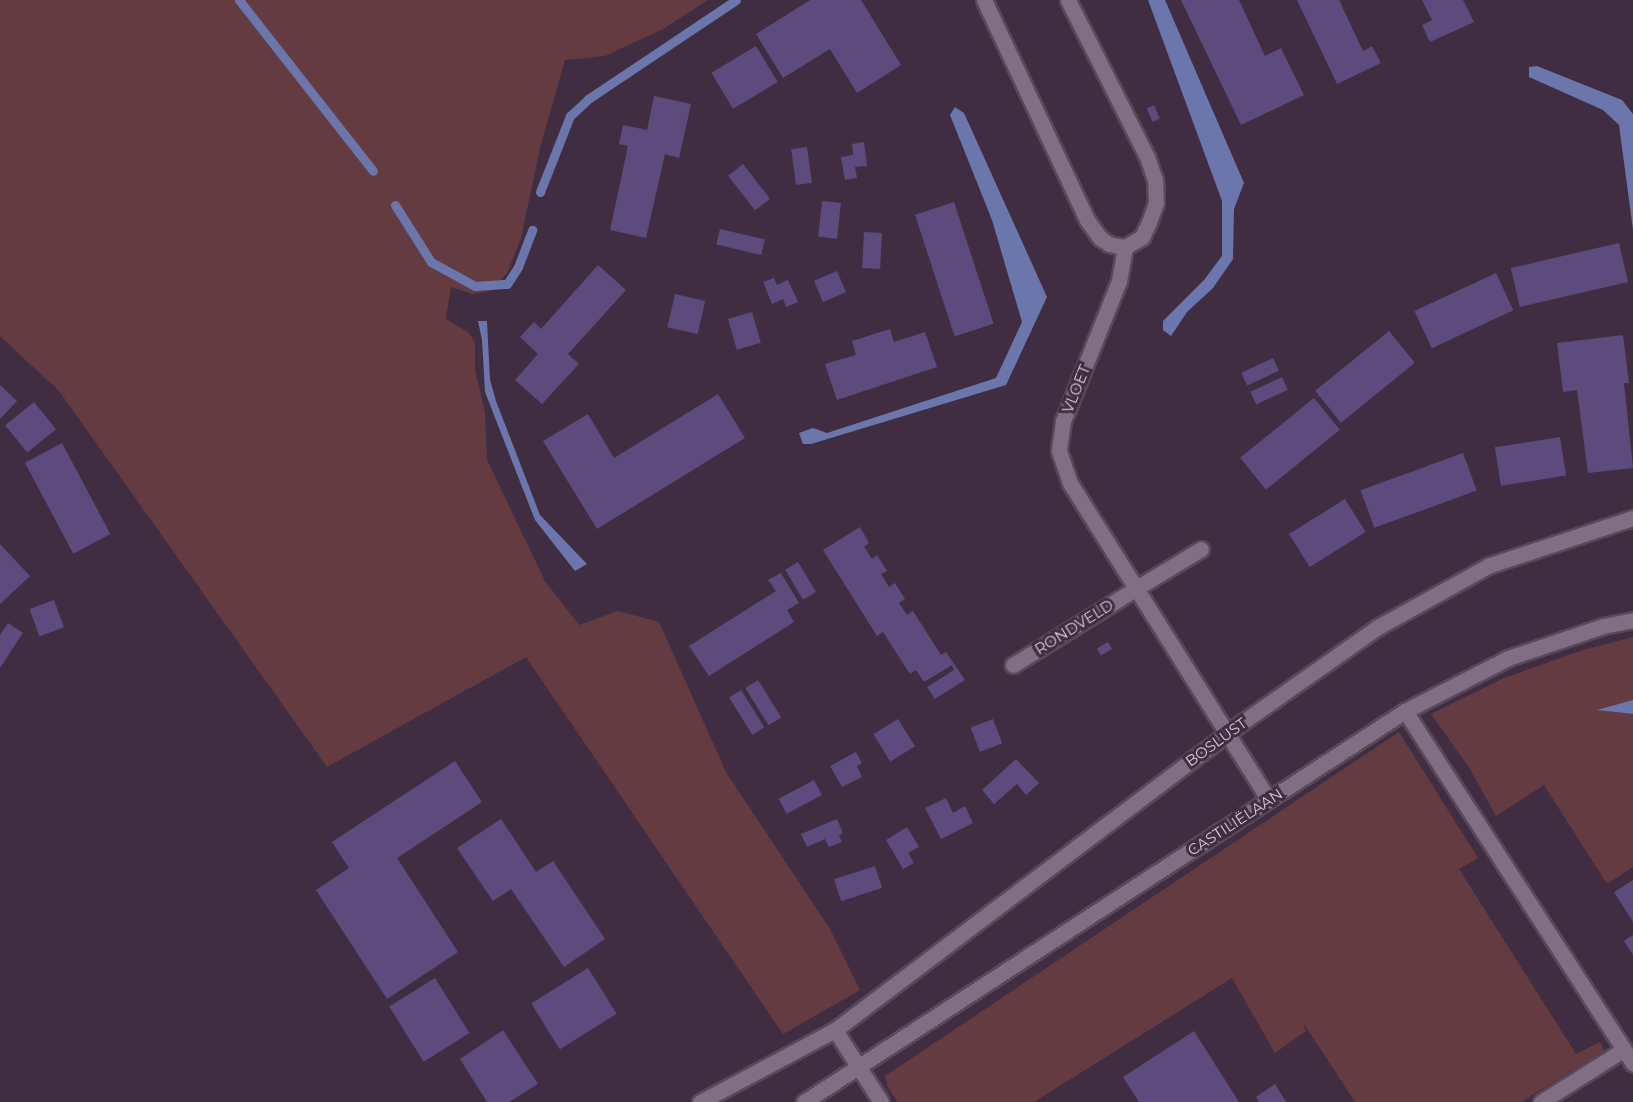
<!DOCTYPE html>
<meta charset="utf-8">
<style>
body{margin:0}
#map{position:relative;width:1633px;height:1102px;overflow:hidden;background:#402d41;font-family:Montserrat,sans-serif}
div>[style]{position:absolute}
.green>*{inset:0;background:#643b41}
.water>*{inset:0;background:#6b76ac}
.stream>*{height:9px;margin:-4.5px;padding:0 4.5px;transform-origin:4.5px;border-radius:4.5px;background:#6b76ac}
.building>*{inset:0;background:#5d4b7e;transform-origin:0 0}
.roads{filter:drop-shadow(2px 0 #58495a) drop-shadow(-2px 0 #58495a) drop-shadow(0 2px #58495a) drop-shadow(0 -2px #58495a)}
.service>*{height:15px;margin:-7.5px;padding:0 7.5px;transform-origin:7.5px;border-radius:7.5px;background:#826e84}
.minor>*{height:15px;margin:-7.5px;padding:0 7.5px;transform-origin:7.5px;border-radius:7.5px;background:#826e84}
span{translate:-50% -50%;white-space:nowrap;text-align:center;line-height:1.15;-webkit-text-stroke:6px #402d41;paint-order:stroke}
.street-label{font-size:15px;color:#d8cdd9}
</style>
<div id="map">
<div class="green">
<i style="clip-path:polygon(0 0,708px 0,663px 29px,605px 56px,565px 60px,541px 144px,521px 238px,507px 273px,492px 291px,472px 294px,451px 287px,446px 319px,468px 332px,475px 342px,475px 370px,485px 412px,487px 460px,545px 581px,579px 625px,618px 611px,659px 622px,726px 772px,830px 929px,860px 990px,783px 1034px,526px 657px,327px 767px,59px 391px,0 336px)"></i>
<i style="clip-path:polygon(1633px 637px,1633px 700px,1599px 710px,1633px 714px,1633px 867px,1607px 884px,1544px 785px,1496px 816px,1470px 769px,1431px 714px,1504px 678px,1583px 650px)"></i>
<i style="clip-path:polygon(1399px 732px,1478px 858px,1459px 869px,1576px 1054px,1600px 1042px,1604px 1051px,1521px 1102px,1355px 1102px,1302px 1021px,1306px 1031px,1275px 1053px,1232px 978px,1034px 1102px,897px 1102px,887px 1085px,885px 1076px)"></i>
</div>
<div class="water">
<i style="clip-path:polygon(1148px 0,1165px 0,1244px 183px,1234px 209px,1233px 259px,1213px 288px,1187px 312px,1171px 336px,1163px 330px,1163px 321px,1204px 280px,1222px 256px,1222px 201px)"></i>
<i style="clip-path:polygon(1537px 66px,1622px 100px,1633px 114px,1633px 230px,1619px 125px,1603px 110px,1529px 77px,1529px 67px)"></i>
<i style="clip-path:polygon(955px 107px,964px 113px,1047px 297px,1006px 385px,811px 444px,803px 444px,799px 433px,813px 428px,827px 433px,996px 378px,1022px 322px,992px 220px,950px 115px)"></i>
<i style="clip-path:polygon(478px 321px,487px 321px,490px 380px,496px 401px,540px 515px,587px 564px,575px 571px,535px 520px,485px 392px,482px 340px)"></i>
<i style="clip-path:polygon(1633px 700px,1633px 714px,1597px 710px,1629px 701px)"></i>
</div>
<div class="stream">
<i style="left:239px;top:0;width:217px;rotate:51.9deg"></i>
<i style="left:540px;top:192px;width:82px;rotate:-68.5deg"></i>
<i style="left:570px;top:116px;width:25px;rotate:-43deg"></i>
<i style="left:588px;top:99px;width:178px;rotate:-33.8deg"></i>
<i style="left:395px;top:205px;width:67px;rotate:57.7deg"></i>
<i style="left:431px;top:262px;width:50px;rotate:28.6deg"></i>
<i style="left:475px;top:286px;width:32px;rotate:-4deg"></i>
<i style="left:507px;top:284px;width:20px;rotate:-57deg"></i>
<i style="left:518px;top:267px;width:40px;rotate:-69deg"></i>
</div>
<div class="building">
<i style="clip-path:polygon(810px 0,861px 0,901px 65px,857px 93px,830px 49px,783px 78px,756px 34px)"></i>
<i style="clip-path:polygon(1181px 0,1239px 0,1265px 56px,1281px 48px,1304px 95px,1241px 125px)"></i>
<i style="clip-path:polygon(1297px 0,1339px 0,1363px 51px,1372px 46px,1381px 63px,1337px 84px)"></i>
<i style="clip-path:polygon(1422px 0,1463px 0,1474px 22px,1430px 42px,1422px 25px,1432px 20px)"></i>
<i style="left:756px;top:46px;width:42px;height:52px;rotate:59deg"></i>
<i style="clip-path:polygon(654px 96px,691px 104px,679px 158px,665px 154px,646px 238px,610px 230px,628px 146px,619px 144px,623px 125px,647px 130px)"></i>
<i style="left:1154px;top:105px;width:15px;height:8px;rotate:67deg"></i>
<i style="clip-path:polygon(864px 142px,867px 166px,855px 167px,857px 178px,845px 180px,841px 157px,853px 155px,852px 144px)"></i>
<i style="left:807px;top:147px;width:36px;height:16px;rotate:82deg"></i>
<i style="left:743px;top:164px;width:44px;height:19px;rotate:52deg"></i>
<i style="left:822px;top:201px;width:19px;height:36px;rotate:6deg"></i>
<i style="left:954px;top:202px;width:128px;height:41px;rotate:72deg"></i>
<i style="left:720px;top:229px;width:46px;height:16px;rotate:13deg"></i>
<i style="left:864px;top:232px;width:18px;height:36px;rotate:3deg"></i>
<i style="left:1619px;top:243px;width:40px;height:111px;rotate:77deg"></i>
<i style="clip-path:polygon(598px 265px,626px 290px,568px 354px,579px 364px,542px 404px,515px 380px,538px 354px,520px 337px,534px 322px,541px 329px)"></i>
<i style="left:837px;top:271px;width:23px;height:25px;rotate:67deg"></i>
<i style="left:1496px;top:273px;width:41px;height:90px;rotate:65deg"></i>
<i style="clip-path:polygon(774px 278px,777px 285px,788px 280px,798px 302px,786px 307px,783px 299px,772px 304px,763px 282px)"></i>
<i style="left:675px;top:294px;width:31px;height:34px;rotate:13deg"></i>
<i style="left:752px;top:312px;width:32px;height:25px;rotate:74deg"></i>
<i style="clip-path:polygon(890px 329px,894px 342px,925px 332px,937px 367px,837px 400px,825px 364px,856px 355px,852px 341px)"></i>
<i style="left:1389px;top:331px;width:41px;height:95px;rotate:51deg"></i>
<i style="clip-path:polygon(1623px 335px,1629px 383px,1624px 383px,1633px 468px,1588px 473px,1577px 390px,1563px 392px,1557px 343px)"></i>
<i style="left:1273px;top:358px;width:14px;height:35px;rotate:65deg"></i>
<i style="left:1282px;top:377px;width:14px;height:35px;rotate:65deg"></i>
<i style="clip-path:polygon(0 385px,17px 401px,0 419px)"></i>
<i style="clip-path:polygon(718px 394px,745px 438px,597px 529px,543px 441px,588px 414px,614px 458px)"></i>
<i style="left:1314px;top:398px;width:41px;height:95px;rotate:51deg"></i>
<i style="left:34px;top:402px;width:35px;height:37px;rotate:51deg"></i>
<i style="left:1560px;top:437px;width:39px;height:66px;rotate:81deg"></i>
<i style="left:62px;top:443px;width:103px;height:42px;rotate:62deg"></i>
<i style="left:1463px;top:453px;width:40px;height:109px;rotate:70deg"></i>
<i style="left:1345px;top:499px;width:39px;height:66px;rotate:58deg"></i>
<i style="clip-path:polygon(860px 527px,869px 543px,864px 547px,872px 559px,877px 555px,887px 571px,881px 574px,889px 587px,895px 583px,905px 599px,899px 603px,907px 615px,913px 611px,941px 655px,946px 652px,965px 680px,935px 699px,927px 687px,954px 670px,952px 665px,924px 682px,916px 670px,910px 674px,883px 632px,877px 636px,823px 550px)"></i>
<i style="clip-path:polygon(0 544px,30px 576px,0 604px)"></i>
<i style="left:798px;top:562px;width:35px;height:15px;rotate:59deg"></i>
<i style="clip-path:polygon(781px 573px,799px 603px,787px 610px,794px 622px,709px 676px,689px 646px,776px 591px,768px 580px)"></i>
<i style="left:54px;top:600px;width:29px;height:26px;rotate:70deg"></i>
<i style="clip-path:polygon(8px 623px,23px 633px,0 668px,0 635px)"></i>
<i style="left:1108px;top:642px;width:8px;height:13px;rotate:60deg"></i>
<i style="left:758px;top:680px;width:44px;height:15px;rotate:58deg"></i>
<i style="left:741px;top:690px;width:44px;height:14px;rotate:58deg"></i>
<i style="left:898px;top:719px;width:32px;height:29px;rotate:58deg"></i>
<i style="left:993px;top:719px;width:26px;height:24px;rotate:69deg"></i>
<i style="clip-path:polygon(856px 752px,862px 763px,857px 766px,862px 777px,842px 787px,830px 766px)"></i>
<i style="clip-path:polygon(1016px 759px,1039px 783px,1026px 795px,1017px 784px,994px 804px,982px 790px)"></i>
<i style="clip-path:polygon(455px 761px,482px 802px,397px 858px,458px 952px,387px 999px,316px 890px,349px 868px,332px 842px)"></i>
<i style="left:814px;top:780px;width:17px;height:40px;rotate:62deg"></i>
<i style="clip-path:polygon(946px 798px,953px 813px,965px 806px,973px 823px,941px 839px,925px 808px)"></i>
<i style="clip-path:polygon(501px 819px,536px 872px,553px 861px,605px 939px,564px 967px,511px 889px,493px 901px,457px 848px)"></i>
<i style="clip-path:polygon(837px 819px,843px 833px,839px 835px,842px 842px,829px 847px,825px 839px,807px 847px,801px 834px)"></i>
<i style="clip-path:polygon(907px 827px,919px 847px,908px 853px,914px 863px,903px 869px,886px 840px)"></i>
<i style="left:875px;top:866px;width:23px;height:43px;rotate:72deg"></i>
<i style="clip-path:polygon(1633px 880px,1633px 922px,1614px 892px)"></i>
<i style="clip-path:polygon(1633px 935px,1633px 955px,1624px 941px)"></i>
<i style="left:588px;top:968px;width:54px;height:67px;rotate:58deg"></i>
<i style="left:435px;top:978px;width:65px;height:54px;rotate:58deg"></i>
<i style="clip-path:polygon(503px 1030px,538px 1084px,509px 1102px,487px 1102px,460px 1059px)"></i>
<i style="clip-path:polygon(1194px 1031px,1239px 1102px,1139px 1102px,1123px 1077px)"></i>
<i style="clip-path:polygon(1275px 1084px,1286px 1102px,1259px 1102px,1256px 1097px)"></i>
</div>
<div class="roads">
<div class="service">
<i style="left:1013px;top:665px;width:144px;rotate:-31.9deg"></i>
<i style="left:1405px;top:711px;width:420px;rotate:57.1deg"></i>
<i style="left:1541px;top:1102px;width:97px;rotate:-32.4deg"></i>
</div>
<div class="minor">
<i style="left:984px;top:0;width:243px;rotate:64.9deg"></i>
<i style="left:1087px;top:220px;width:22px;rotate:54deg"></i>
<i style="left:1100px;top:238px;width:11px;rotate:34deg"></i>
<i style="left:1109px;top:244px;width:16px;rotate:11deg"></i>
<i style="left:1125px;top:247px;width:20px;rotate:-30deg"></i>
<i style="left:1142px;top:237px;width:17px;rotate:-65deg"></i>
<i style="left:1149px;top:222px;width:20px;rotate:-70deg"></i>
<i style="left:1156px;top:203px;width:23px;rotate:-92deg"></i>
<i style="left:1155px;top:180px;width:24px;rotate:-109deg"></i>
<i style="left:1147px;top:157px;width:176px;rotate:-116.7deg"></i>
<i style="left:1125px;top:247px;width:35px;rotate:100deg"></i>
<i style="left:1119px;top:281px;width:151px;rotate:111.8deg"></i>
<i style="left:1063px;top:421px;width:30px;rotate:98deg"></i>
<i style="left:1059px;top:451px;width:34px;rotate:71deg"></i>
<i style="left:1070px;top:483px;width:374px;rotate:57.9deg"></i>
<i style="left:1135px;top:589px;width:77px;rotate:-31.2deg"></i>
<i style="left:835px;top:1030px;width:492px;rotate:-37.1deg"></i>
<i style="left:1227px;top:733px;width:184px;rotate:-35.1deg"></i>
<i style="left:1378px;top:627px;width:128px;rotate:-29deg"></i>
<i style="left:1490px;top:565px;width:151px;rotate:-18.2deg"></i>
<i style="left:700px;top:1102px;width:153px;rotate:-28.1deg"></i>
<i style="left:835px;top:1030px;width:85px;rotate:57.4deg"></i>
<i style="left:804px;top:1102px;width:717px;rotate:-33.05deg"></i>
<i style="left:1405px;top:711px;width:116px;rotate:-27.2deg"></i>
<i style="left:1508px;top:658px;width:100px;rotate:-18.6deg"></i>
<i style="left:1603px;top:626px;width:31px;rotate:-11deg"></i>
</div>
</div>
<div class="street-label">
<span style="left:1076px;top:389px;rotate:-68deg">VLOET</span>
<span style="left:1074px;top:627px;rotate:-32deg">RONDVELD</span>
<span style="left:1216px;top:742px;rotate:-36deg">BOSLUST</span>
<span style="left:1235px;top:822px;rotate:-33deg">CASTILIËLAAN</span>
</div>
</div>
